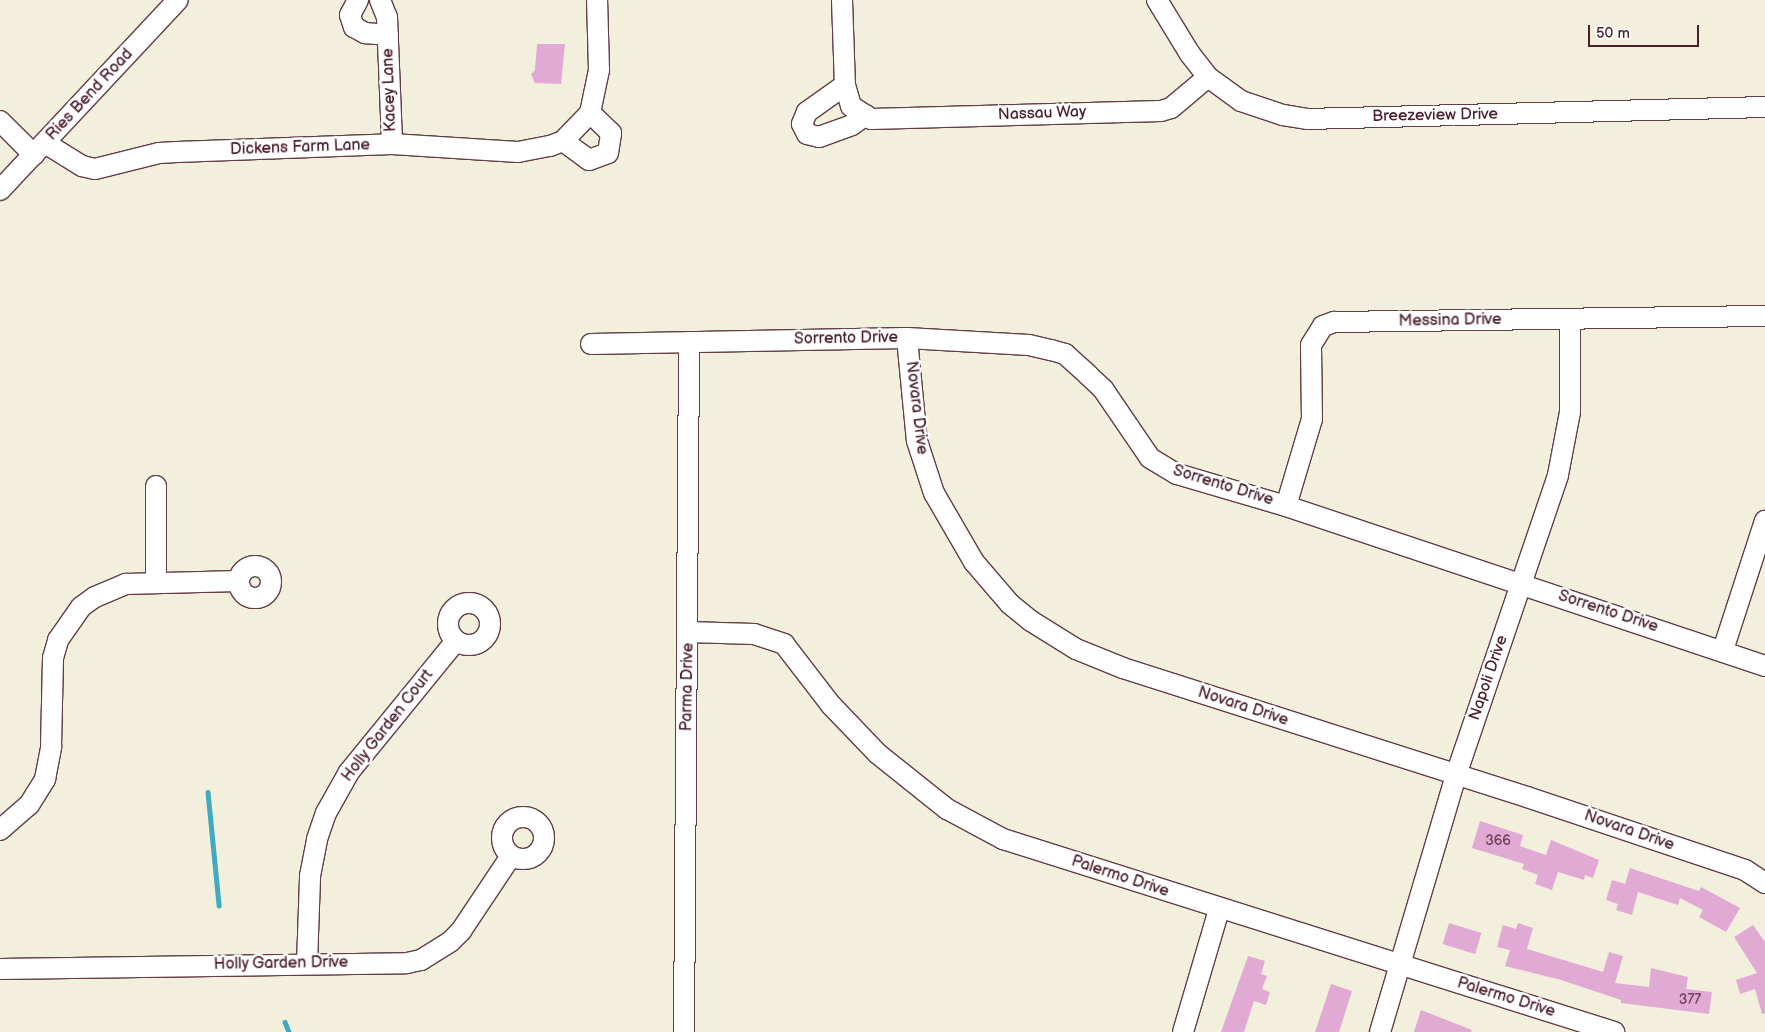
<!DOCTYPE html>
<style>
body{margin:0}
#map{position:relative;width:1765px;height:1032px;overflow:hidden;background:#f3efdd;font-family:"Balsamiq Sans",sans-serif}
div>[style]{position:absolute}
.stream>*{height:4.5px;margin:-2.25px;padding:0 2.25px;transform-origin:2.25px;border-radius:2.25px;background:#41aac1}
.building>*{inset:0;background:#e1aad5;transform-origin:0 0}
.roads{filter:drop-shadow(1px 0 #633e46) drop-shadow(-1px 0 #633e46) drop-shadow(0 1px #633e46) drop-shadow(0 -1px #633e46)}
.minor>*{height:20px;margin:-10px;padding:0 10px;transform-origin:10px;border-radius:10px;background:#fff}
.minor>.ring{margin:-10px;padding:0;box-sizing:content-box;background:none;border:20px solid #fff;border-radius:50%}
span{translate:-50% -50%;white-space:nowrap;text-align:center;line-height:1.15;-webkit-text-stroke:5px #fff;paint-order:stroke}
.number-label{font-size:14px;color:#704256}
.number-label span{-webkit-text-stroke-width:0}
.street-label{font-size:16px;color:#4a1f2b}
.scale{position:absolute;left:1588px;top:25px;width:111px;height:22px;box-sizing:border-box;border:2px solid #4a1f2b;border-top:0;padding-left:6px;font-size:15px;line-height:18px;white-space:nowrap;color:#4a1f2b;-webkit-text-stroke:4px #fff;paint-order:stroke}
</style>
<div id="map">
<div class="stream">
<i style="left:208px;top:792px;width:114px;rotate:84.4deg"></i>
<i style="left:285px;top:1022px;width:11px;rotate:68deg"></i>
</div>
<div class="building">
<i style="clip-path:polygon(537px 44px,565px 44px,561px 84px,535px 83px,531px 74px,535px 70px)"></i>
<i style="clip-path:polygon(1480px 821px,1523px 835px,1520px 846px,1546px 855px,1551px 840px,1599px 860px,1593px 878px,1585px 875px,1584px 880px,1558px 872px,1552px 890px,1535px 884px,1538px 875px,1522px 869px,1524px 864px,1472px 848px)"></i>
<i style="clip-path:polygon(1630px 868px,1699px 891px,1701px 887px,1740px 908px,1726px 932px,1699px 917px,1703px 910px,1680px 898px,1678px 905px,1638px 892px,1632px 915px,1616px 910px,1618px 904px,1606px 900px,1612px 880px,1625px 884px)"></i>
<i style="left:1449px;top:923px;width:34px;height:22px;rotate:17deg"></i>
<i style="clip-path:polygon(1518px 923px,1533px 928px,1527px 949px,1603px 972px,1609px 952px,1623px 956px,1615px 983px,1649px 987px,1651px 968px,1688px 977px,1686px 989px,1712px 992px,1709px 1014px,1621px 1003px,1621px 1000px,1561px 980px,1505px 966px,1510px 950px,1497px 947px,1503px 925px,1516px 929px)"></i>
<i style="clip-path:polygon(1753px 925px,1765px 942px,1765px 1013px,1762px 1014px,1755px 989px,1740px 994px,1736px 980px,1757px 973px,1734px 937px)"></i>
<i style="clip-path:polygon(1248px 956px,1265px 961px,1261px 974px,1267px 976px,1262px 989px,1270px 992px,1266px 1005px,1254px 1001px,1244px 1032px,1221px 1032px)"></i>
<i style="clip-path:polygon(1331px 984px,1352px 991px,1339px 1032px,1315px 1032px)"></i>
<i style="clip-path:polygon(1421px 1010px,1472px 1030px,1471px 1032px,1414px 1032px)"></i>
</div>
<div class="roads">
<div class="minor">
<i style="left:358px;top:0;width:17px;rotate:118deg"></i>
<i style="left:350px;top:15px;width:13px;rotate:72deg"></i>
<i style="left:354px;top:27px;width:13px;rotate:29deg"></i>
<i style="left:365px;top:33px;width:23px;rotate:5deg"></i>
<i style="left:380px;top:0;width:18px;rotate:68deg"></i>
<i style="left:387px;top:17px;width:127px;rotate:87.7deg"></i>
<i style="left:842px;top:0;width:85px;rotate:88deg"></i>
<i style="left:845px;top:85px;width:22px;rotate:74deg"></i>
<i style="left:851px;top:106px;width:24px;rotate:33deg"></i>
<i style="left:871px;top:119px;width:290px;rotate:-1.6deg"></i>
<i style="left:1161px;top:111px;width:10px;rotate:-17deg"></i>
<i style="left:1171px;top:108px;width:48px;rotate:-40deg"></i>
<i style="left:1157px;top:0;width:63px;rotate:58.6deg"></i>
<i style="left:1190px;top:54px;width:29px;rotate:52deg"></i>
<i style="left:1208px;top:77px;width:41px;rotate:36deg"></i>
<i style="left:1241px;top:101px;width:44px;rotate:18.4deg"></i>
<i style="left:1283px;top:115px;width:24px;rotate:9deg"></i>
<i style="left:1307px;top:119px;width:458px;rotate:-1.5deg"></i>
<i style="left:845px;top:85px;width:47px;rotate:144.6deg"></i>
<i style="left:807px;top:112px;width:13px;rotate:113deg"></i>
<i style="left:802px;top:124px;width:11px;rotate:63deg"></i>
<i style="left:807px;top:134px;width:12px;rotate:14deg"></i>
<i style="left:819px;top:137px;width:35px;rotate:-20deg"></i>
<i style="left:852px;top:125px;width:17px;rotate:-36deg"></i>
<i style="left:0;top:121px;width:48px;rotate:45deg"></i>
<i style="left:563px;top:141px;width:32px;rotate:36deg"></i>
<i style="left:589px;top:160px;width:20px;rotate:-20deg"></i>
<i style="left:608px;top:153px;width:20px;rotate:-81deg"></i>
<i style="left:611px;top:133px;width:29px;rotate:-136deg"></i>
<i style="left:45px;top:143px;width:44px;rotate:31.9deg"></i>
<i style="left:82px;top:166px;width:13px;rotate:13deg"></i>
<i style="left:95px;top:169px;width:66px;rotate:-14deg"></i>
<i style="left:159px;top:153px;width:18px;rotate:-3deg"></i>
<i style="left:177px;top:152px;width:215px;rotate:-2.1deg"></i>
<i style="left:392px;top:144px;width:126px;rotate:3.6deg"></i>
<i style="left:518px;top:152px;width:33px;rotate:-11deg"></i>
<i style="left:550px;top:146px;width:14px;rotate:-21deg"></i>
<i style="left:563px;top:141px;width:39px;rotate:-46deg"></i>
<i style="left:590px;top:113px;width:44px;rotate:-78.2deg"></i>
<i style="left:599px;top:70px;width:70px;rotate:-91.6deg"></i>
<i style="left:0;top:190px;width:260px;rotate:-46.9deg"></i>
<i style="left:907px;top:338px;width:103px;rotate:84.5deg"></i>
<i style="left:917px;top:441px;width:55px;rotate:71.9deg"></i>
<i style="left:934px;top:493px;width:80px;rotate:59.9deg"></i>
<i style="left:974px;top:562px;width:55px;rotate:49.4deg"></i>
<i style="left:1010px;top:604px;width:27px;rotate:39deg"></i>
<i style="left:1031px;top:621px;width:53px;rotate:31.9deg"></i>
<i style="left:1076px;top:649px;width:51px;rotate:22deg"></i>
<i style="left:1123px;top:668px;width:424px;rotate:17.7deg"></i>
<i style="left:1527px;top:797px;width:230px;rotate:18.5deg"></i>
<i style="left:1745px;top:870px;width:24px;rotate:33deg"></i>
<i style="left:591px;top:344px;width:316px;rotate:-1.1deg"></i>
<i style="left:907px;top:338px;width:122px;rotate:3.3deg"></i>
<i style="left:1029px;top:345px;width:23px;rotate:13deg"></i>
<i style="left:1051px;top:350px;width:15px;rotate:16deg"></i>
<i style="left:1065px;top:354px;width:31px;rotate:42deg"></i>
<i style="left:1088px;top:375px;width:21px;rotate:43deg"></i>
<i style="left:1103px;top:389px;width:83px;rotate:55.7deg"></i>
<i style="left:1150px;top:458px;width:31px;rotate:31deg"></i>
<i style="left:1177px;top:474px;width:114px;rotate:16.4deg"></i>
<i style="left:1286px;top:506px;width:505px;rotate:18.47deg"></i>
<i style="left:156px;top:486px;width:96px;rotate:90deg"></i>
<i style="left:1286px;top:506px;width:91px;rotate:-73.4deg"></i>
<i style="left:1312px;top:419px;width:74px;rotate:-90.8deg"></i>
<i style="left:1311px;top:345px;width:22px;rotate:-58deg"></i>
<i style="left:1323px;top:326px;width:12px;rotate:-20deg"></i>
<i style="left:1334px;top:322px;width:431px;rotate:-0.8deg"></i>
<i class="ring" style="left:239px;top:566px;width:12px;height:12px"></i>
<i class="ring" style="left:448px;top:603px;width:22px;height:22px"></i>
<i style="left:688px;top:632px;width:66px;rotate:1.7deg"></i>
<i style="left:754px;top:634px;width:32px;rotate:18deg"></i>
<i style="left:784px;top:644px;width:77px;rotate:52.4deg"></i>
<i style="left:831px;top:705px;width:68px;rotate:46.2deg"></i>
<i style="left:878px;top:754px;width:88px;rotate:38.6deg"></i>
<i style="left:947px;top:809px;width:64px;rotate:28.2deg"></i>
<i style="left:1003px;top:839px;width:641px;rotate:17.53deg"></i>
<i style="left:1723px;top:650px;width:136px;rotate:-72deg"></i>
<i class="ring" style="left:502px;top:817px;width:22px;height:22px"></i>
<i style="left:0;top:830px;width:38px;rotate:-41deg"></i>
<i style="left:29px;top:805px;width:31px;rotate:-58deg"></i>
<i style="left:45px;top:779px;width:33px;rotate:-79deg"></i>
<i style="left:51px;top:747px;width:89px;rotate:-88.7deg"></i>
<i style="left:53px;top:658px;width:19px;rotate:-74deg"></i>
<i style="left:58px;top:640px;width:40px;rotate:-55.1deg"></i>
<i style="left:81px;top:607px;width:17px;rotate:-36deg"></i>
<i style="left:95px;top:597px;width:34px;rotate:-23deg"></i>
<i style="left:126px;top:584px;width:112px;rotate:-1.5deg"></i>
<i style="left:307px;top:964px;width:88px;rotate:-88deg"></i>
<i style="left:310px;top:876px;width:38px;rotate:-79deg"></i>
<i style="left:317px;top:839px;width:28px;rotate:-71deg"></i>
<i style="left:326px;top:813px;width:47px;rotate:-60.7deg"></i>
<i style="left:349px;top:772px;width:169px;rotate:-50.8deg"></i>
<i style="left:0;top:969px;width:407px;rotate:-0.8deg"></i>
<i style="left:407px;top:963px;width:14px;rotate:-12deg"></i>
<i style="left:421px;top:960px;width:34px;rotate:-32deg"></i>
<i style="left:450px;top:942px;width:16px;rotate:-45deg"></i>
<i style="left:461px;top:931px;width:90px;rotate:-56.3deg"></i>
<i style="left:684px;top:1032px;width:690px;rotate:-89.58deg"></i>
<i style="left:1183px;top:1032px;width:127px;rotate:-73.6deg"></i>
<i style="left:1380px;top:1032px;width:268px;rotate:-73.5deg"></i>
<i style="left:1456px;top:775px;width:317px;rotate:-71.2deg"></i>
<i style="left:1558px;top:475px;width:64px;rotate:-79.2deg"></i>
<i style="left:1570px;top:412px;width:92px;rotate:-90deg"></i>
</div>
</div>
<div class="number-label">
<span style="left:1498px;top:841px">366</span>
<span style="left:1690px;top:1000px">377</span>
</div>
<div class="street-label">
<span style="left:390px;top:90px;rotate:-92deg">Kacey Lane</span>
<span style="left:90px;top:95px;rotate:-47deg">Ries Bend Road</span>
<span style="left:1042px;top:114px;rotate:-2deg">Nassau Way</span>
<span style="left:1435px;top:116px;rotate:-1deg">Breezeview Drive</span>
<span style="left:300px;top:148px;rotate:-2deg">Dickens Farm Lane</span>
<span style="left:1450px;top:321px;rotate:-1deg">Messina Drive</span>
<span style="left:846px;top:339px;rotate:-1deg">Sorrento Drive</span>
<span style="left:916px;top:408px;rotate:83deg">Novara Drive</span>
<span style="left:1223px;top:486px;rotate:17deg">Sorrento Drive</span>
<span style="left:1608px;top:612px;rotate:18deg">Sorrento Drive</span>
<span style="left:1489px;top:678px;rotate:-71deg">Napoli Drive</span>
<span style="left:688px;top:687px;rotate:-89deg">Parma Drive</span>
<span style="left:1243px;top:707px;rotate:18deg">Novara Drive</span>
<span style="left:388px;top:726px;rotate:-52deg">Holly Garden Court</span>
<span style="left:1629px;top:831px;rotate:19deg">Novara Drive</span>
<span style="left:1120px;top:877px;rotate:18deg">Palermo Drive</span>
<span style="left:281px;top:964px;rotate:-1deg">Holly Garden Drive</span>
<span style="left:1506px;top:998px;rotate:17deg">Palermo Drive</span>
</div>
<div class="scale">50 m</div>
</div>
